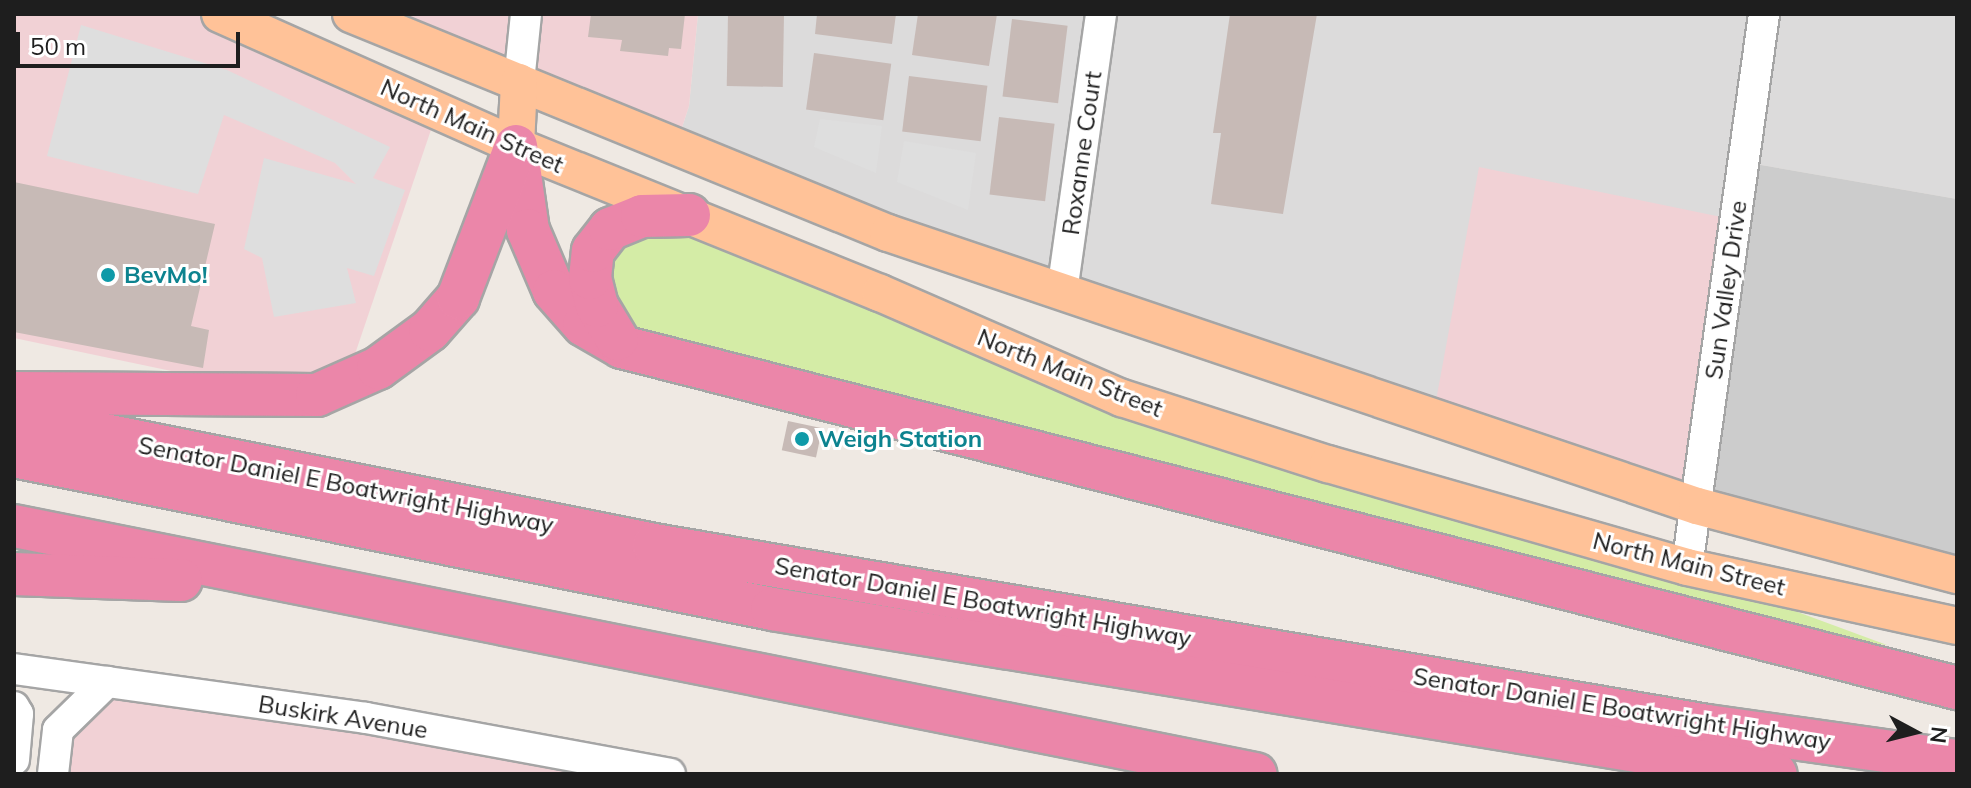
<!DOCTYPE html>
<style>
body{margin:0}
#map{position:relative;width:1971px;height:788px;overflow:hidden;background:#efe9e3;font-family:Mulish,sans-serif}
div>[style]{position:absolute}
.residential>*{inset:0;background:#dcdbdb}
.commercial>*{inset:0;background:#f1d1d5}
.religious>*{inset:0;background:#ccc}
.grass>*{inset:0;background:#d4eca6}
.parking>*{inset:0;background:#dedede}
.building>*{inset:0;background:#c7bab6;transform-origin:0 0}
.roads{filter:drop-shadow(2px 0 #a5a5a5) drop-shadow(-2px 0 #a5a5a5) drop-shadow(0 2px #a5a5a5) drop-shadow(0 -2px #a5a5a5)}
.minor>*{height:30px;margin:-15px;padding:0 15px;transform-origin:15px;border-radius:15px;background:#fff}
.major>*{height:36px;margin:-18px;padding:0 18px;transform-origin:18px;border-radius:18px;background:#ffc298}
.highway>*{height:42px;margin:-21px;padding:0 21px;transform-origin:21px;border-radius:21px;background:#eb86a9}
.dots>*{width:22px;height:22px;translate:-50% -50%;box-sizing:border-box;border:4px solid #fff;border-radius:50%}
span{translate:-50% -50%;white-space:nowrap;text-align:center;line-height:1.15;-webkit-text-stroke:6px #fff;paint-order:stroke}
.street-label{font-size:24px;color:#1e1e1e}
.culture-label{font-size:24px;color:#0d838f;font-weight:700}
.left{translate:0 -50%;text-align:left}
.frame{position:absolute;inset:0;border:16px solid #1e1e1e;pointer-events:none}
.north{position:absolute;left:1875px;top:692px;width:80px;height:80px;-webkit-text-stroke:6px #fff;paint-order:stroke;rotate:97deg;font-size:22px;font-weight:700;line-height:32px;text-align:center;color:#1e1e1e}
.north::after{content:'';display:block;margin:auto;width:28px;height:36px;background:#1e1e1e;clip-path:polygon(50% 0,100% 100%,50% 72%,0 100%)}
.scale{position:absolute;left:16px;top:32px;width:224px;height:36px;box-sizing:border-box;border:4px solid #1e1e1e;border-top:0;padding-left:10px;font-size:24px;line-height:28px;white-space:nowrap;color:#1e1e1e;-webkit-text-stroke:6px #fff;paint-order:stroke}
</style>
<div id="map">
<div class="residential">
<i style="clip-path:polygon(698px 14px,1957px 14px,1957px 199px,1744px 162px,1736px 220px,1433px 417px,676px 146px,689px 106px)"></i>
</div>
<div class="commercial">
<i style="clip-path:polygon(14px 14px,220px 14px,437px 112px,354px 357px,312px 373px,200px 377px,14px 338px)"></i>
<i style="clip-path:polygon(351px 14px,698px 14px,689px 106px,676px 146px)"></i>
<i style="clip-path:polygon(1479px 167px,1736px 220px,1697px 506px,1433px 417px)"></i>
<i style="clip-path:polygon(107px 682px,670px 774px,53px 774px,58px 730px)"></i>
</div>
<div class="religious">
<i style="clip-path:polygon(1744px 162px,1957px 199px,1957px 575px,1697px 506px)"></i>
</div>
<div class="grass">
<i style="clip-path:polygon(642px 216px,1122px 398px,1686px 571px,1887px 645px,1719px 626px,622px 347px,593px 251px)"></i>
</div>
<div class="parking">
<i style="clip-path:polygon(81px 25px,227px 70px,390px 147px,373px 178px,405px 190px,374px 276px,347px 268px,356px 303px,274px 317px,262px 258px,244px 249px,264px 158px,356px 184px,335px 163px,224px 115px,198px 194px,47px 156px)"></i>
<i style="clip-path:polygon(820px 119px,882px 126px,876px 173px,814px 147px)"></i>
<i style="clip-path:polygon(904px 141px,976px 153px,968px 210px,897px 182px)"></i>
</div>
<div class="building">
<i style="clip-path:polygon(591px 14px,685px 14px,681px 49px,669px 48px,668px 56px,620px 51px,622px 40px,588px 37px)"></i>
<i style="left:728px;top:14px;width:56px;height:72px;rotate:1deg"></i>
<i style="clip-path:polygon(817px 14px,896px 14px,892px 44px,815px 34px)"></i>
<i style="clip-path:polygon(918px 14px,997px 14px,989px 66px,912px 55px)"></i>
<i style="clip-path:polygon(1230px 14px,1317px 14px,1283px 214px,1211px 204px,1221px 133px,1213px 133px)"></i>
<i style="left:1012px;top:19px;width:56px;height:78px;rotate:7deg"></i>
<i style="left:814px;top:53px;width:78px;height:57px;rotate:8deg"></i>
<i style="left:909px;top:76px;width:79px;height:56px;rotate:7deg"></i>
<i style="left:999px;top:117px;width:56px;height:78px;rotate:7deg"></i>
<i style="clip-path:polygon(14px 182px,215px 224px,191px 326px,209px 330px,203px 368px,14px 332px)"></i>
<i style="left:788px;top:421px;width:35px;height:30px;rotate:12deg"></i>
</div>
<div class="roads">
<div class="minor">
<i style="left:519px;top:82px;width:68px;rotate:-84.1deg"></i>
<i style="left:1062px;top:292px;width:281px;rotate:-82deg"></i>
<i style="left:1687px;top:567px;width:558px;rotate:-82.07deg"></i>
<i style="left:14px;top:669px;width:355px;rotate:7.9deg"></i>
<i style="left:366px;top:718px;width:309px;rotate:10.4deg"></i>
<i style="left:14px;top:707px;width:8px;rotate:60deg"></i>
<i style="left:18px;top:714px;width:46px;rotate:95deg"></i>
<i style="left:53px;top:774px;width:44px;rotate:-83.5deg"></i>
<i style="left:58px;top:730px;width:69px;rotate:-44.4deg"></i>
</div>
<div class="major">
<i style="left:220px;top:14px;width:324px;rotate:24deg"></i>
<i style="left:516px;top:146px;width:393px;rotate:22deg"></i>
<i style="left:880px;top:293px;width:264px;rotate:23.5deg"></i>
<i style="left:1122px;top:398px;width:216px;rotate:17.8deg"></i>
<i style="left:1328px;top:464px;width:373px;rotate:16deg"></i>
<i style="left:1687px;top:567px;width:276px;rotate:12.3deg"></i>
<i style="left:351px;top:14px;width:580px;rotate:22.19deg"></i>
<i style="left:888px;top:233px;width:854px;rotate:18.65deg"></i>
<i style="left:1697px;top:506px;width:269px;rotate:14.9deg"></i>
<i style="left:516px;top:146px;width:64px;rotate:-87.3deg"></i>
</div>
<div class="highway">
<i style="left:516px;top:146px;width:85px;rotate:81.9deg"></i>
<i style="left:528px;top:230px;width:66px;rotate:66.9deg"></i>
<i style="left:554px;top:291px;width:45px;rotate:48.6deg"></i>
<i style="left:584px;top:325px;width:44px;rotate:30.1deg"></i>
<i style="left:622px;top:347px;width:1378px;rotate:14.33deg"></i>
<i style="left:617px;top:339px;width:39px;rotate:-121deg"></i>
<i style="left:597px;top:306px;width:29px;rotate:-104deg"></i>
<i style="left:590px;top:278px;width:27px;rotate:-84deg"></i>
<i style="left:593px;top:251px;width:28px;rotate:-52deg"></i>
<i style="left:610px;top:229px;width:35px;rotate:-22deg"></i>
<i style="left:642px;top:216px;width:47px;rotate:-1.2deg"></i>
<i style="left:14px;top:393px;width:303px;rotate:0.4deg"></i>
<i style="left:317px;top:395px;width:67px;rotate:-23.9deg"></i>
<i style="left:378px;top:368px;width:64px;rotate:-36.2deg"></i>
<i style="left:430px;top:330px;width:43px;rotate:-48.8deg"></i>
<i style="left:458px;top:298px;width:157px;rotate:-69.1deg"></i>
<i style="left:14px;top:417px;width:653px;rotate:11.31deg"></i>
<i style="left:654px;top:545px;width:1068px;rotate:9.75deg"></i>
<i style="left:1707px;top:726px;width:252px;rotate:8deg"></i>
<i style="left:14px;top:456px;width:773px;rotate:11.41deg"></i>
<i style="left:772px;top:609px;width:1017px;rotate:9.33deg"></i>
<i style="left:14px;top:526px;width:1266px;rotate:11.3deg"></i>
<i style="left:14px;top:574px;width:167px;rotate:2.1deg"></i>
</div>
</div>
<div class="dots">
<i style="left:108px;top:275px;background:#0f9aa8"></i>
<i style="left:802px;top:439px;background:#0f9aa8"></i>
</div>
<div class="street-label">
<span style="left:472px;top:126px;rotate:24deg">North Main Street</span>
<span style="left:1082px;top:153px;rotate:-82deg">Roxanne Court</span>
<span style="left:1726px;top:290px;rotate:-82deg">Sun Valley Drive</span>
<span style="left:1070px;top:373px;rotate:22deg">North Main Street</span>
<span style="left:346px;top:485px;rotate:11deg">Senator Daniel E Boatwright Highway</span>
<span style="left:1689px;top:564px;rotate:14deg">North Main Street</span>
<span style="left:983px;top:602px;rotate:10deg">Senator Daniel E Boatwright Highway</span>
<span style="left:1622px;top:709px;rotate:9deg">Senator Daniel E Boatwright Highway</span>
<span style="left:343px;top:717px;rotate:9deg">Buskirk Avenue</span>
</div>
<div class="culture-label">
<span class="left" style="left:124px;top:275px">BevMo!</span>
<span class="left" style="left:818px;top:439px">Weigh Station</span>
</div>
<div class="frame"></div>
<div class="north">N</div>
<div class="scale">50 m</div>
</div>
